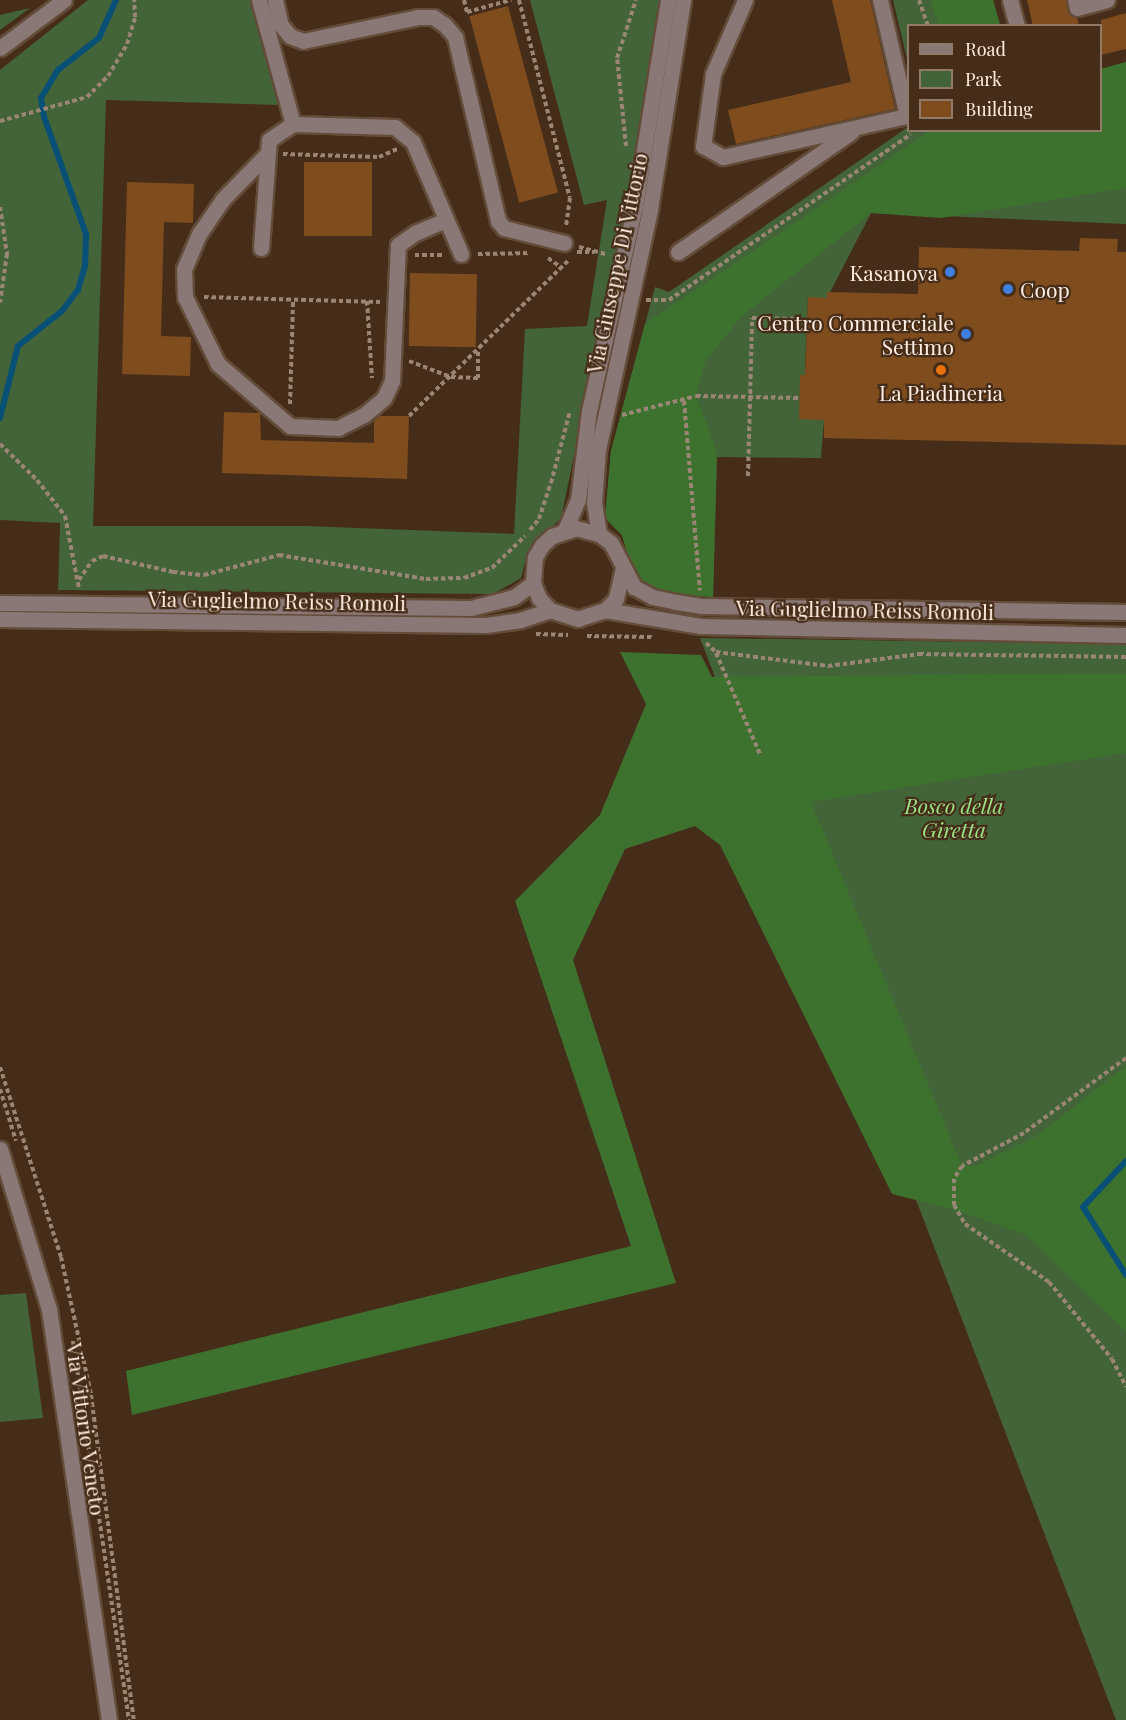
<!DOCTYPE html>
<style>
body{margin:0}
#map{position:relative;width:1126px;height:1720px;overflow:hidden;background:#462d19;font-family:"Playfair Display",serif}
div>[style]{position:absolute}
.green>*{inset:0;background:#436439}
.forest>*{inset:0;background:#3d712e}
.stream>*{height:6px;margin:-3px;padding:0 3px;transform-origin:3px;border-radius:3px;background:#095077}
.building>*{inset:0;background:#7e4c1d;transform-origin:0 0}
.path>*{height:4px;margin-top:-2px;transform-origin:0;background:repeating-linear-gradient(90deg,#9b8675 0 4.5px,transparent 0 7.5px)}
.roads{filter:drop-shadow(2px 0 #634c39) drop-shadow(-2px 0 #634c39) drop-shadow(0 2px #634c39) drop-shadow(0 -2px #634c39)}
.minor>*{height:15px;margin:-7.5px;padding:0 7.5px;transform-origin:7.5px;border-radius:7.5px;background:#8a7876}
.dots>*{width:16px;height:16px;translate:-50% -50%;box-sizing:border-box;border:3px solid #462d19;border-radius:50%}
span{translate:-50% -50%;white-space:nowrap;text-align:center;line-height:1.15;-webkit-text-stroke:4.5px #462d19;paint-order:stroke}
.street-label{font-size:21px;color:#feede0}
.poi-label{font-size:21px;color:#feede0}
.right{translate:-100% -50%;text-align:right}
.left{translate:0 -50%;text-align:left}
.park-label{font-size:21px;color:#9ae286;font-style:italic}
.legend{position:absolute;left:907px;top:24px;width:195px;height:108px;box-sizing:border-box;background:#462d19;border:2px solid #907a69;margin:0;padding:8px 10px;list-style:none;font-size:18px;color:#feede0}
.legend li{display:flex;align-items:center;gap:12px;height:30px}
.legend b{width:30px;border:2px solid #907a69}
</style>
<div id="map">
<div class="green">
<i style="clip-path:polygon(250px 0,278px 105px,106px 100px,93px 526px,305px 526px,514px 534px,525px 329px,587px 326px,607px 200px,584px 205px,530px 0,660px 0,635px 163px,561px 518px,528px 550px,521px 578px,493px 594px,58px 590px,60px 523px,0 520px,0 70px,88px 0)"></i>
<i style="clip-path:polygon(893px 0,993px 0,1000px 25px,908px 26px,908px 63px)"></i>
<i style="clip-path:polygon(30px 8px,0 30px,0 15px)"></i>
<i style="clip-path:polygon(1126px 62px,1126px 224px,871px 213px,827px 298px,808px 298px,805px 368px,824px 420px,821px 458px,717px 457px,713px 597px,664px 593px,631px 566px,622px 535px,605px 518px,611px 451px,655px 287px,669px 292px,908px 127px,908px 130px,1100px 130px,1101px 69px)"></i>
<i style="clip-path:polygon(700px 638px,1126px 644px,1126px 1720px,1116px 1720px)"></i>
<i style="clip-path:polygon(26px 1293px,43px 1418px,0 1422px,0 1295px)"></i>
</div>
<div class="forest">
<i style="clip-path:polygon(930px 0,993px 0,1000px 25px,939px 25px)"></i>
<i style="clip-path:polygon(1126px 62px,1126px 188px,941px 218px,871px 213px,743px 315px,706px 360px,696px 396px,717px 451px,713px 597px,664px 593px,643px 584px,631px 566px,622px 535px,605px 518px,611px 451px,645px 324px,930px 131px,1100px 130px,1101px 69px)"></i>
<i style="clip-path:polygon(620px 652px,701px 655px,712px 677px,1126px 673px,1126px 753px,811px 802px,962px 1166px,976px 1166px,1035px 1137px,1126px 1066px,1126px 1332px,1026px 1235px,959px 1211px,892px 1194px,720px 845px,695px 826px,625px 849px,573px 960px,676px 1283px,132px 1415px,126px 1371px,631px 1246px,515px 901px,600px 815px,646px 704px)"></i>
</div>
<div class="stream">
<i style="left:0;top:418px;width:74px;rotate:-76deg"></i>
<i style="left:18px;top:346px;width:56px;rotate:-38.5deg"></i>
<i style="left:62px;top:311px;width:26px;rotate:-53deg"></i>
<i style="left:78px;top:290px;width:25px;rotate:-74deg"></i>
<i style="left:85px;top:266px;width:32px;rotate:-88deg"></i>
<i style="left:86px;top:234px;width:124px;rotate:-109.7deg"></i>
<i style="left:44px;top:117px;width:19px;rotate:-99deg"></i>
<i style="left:41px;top:98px;width:33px;rotate:-59deg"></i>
<i style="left:58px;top:70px;width:52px;rotate:-38deg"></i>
<i style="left:99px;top:38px;width:42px;rotate:-65.9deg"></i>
<i style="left:1126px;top:1161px;width:63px;rotate:133.1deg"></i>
<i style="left:1083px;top:1207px;width:80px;rotate:57.7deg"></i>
</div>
<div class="building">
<i style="clip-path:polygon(832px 0,870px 0,895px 109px,736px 144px,728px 110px,851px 82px)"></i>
<i style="clip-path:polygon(1027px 0,1066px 0,1068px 11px,1077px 17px,1079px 26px,1033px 26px)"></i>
<i style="left:508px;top:6px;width:193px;height:40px;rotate:75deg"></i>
<i style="clip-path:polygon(1126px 13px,1126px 49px,1101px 55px,1101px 20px)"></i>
<i style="left:304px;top:162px;width:68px;height:74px"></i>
<i style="clip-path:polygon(127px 182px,194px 184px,193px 223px,164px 222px,161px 336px,191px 337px,190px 376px,122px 374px)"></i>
<i style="clip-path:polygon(1080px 238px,1118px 239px,1117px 252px,1126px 252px,1126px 445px,824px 438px,824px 420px,799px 419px,800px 375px,805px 375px,808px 297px,827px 298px,827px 292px,918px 294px,919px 247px,1079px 251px)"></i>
<i style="left:410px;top:273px;width:67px;height:73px;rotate:1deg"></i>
<i style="clip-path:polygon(224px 412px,260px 413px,261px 440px,374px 443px,374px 419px,378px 416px,409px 416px,407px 479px,222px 473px)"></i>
</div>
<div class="path">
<i style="left:464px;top:0;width:12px;rotate:76deg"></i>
<i style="left:467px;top:12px;width:46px;rotate:-15.3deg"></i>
<i style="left:519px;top:0;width:204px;rotate:75.6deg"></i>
<i style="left:570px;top:198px;width:29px;rotate:98deg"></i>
<i style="left:919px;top:0;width:28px;rotate:71deg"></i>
<i style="left:0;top:121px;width:90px;rotate:-15.4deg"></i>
<i style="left:87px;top:97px;width:30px;rotate:-45deg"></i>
<i style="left:108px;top:76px;width:37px;rotate:-59deg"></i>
<i style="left:127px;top:44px;width:28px;rotate:-73deg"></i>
<i style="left:135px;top:17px;width:17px;rotate:-93deg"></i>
<i style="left:626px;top:146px;width:88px;rotate:-95.8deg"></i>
<i style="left:617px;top:58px;width:61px;rotate:-71.9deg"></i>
<i style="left:283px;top:154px;width:96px;rotate:1.8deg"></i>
<i style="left:379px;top:157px;width:20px;rotate:-24deg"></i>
<i style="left:0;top:207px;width:48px;rotate:81.5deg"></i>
<i style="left:7px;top:254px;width:49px;rotate:98.1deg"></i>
<i style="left:579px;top:247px;width:28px;rotate:15deg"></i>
<i style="left:577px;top:252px;width:17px"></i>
<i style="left:478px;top:254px;width:50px;rotate:-1.1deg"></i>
<i style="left:415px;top:255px;width:29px"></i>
<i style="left:548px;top:258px;width:17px;rotate:36deg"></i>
<i style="left:204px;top:297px;width:176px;rotate:1.6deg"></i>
<i style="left:646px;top:300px;width:23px"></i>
<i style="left:669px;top:300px;width:293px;rotate:-34.4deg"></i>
<i style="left:367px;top:301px;width:77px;rotate:86.3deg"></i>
<i style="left:409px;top:361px;width:45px;rotate:20.9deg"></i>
<i style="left:451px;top:377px;width:27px;rotate:2deg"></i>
<i style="left:478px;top:378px;width:26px;rotate:-90deg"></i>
<i style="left:684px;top:401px;width:190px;rotate:85.2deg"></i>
<i style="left:290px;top:404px;width:104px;rotate:-88.3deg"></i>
<i style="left:622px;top:415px;width:76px;rotate:-14.4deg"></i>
<i style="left:696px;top:396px;width:104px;rotate:1.1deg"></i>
<i style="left:409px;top:416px;width:225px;rotate:-44.3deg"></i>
<i style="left:0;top:444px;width:52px;rotate:44.2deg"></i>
<i style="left:37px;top:480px;width:46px;rotate:52.1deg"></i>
<i style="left:65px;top:516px;width:74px;rotate:79.1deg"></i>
<i style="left:748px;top:476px;width:158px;rotate:-88.5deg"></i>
<i style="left:752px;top:318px;width:49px;rotate:1.2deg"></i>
<i style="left:530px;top:530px;width:14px;rotate:-51deg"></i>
<i style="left:539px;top:519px;width:38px;rotate:-72deg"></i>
<i style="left:551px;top:483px;width:74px;rotate:-75.2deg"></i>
<i style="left:79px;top:580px;width:23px;rotate:-56deg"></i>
<i style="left:92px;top:561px;width:12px;rotate:-24deg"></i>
<i style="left:103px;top:556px;width:72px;rotate:12.9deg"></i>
<i style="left:173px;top:572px;width:31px;rotate:6deg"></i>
<i style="left:204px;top:575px;width:78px;rotate:-14.9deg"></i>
<i style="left:279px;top:555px;width:149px;rotate:9.3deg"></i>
<i style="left:426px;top:579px;width:38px;rotate:-2deg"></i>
<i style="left:464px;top:578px;width:30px;rotate:-20deg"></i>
<i style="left:492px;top:568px;width:46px;rotate:-44.1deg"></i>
<i style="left:536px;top:634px;width:32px;rotate:2deg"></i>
<i style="left:587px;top:636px;width:65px;rotate:0.9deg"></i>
<i style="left:706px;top:643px;width:13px;rotate:42deg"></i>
<i style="left:716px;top:652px;width:113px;rotate:7.1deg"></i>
<i style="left:828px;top:666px;width:92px;rotate:-7.5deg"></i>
<i style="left:919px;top:654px;width:207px;rotate:0.8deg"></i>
<i style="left:716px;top:653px;width:110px;rotate:66.5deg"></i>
<i style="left:1126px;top:1058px;width:127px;rotate:143.7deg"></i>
<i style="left:1024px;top:1133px;width:70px;rotate:152deg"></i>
<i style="left:962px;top:1166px;width:15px;rotate:122deg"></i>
<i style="left:954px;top:1179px;width:26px;rotate:90deg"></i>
<i style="left:954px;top:1205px;width:22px;rotate:60deg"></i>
<i style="left:965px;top:1224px;width:102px;rotate:34.6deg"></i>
<i style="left:1049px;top:1282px;width:99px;rotate:50.7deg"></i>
<i style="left:1112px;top:1359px;width:31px;rotate:63deg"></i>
<i style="left:0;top:1067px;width:200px;rotate:72.2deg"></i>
<i style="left:61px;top:1257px;width:141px;rotate:77.7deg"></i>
<i style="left:91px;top:1395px;width:328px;rotate:82.5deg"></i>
<i style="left:0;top:1089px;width:54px;rotate:72.9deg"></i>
<i style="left:73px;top:1341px;width:383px;rotate:81.6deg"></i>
</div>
<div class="roads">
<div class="minor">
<i style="left:259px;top:0;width:129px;rotate:74.7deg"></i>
<i style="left:275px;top:0;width:26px;rotate:77deg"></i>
<i style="left:281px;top:25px;width:14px;rotate:51deg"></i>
<i style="left:290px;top:36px;width:14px;rotate:21deg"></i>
<i style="left:303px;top:41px;width:117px;rotate:-11.8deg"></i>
<i style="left:418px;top:17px;width:15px"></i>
<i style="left:433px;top:17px;width:14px;rotate:34deg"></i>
<i style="left:445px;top:25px;width:16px;rotate:50deg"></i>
<i style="left:455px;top:37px;width:189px;rotate:76.8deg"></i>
<i style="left:498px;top:221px;width:9px;rotate:49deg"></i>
<i style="left:504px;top:228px;width:62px;rotate:14deg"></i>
<i style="left:745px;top:0;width:81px;rotate:113.4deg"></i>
<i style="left:713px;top:74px;width:73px;rotate:97.9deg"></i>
<i style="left:703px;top:146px;width:23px;rotate:29deg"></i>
<i style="left:723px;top:157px;width:189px;rotate:-12.6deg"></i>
<i style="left:907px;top:116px;width:119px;rotate:-103.1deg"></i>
<i style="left:1010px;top:0;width:27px;rotate:75deg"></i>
<i style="left:1075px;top:0;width:8px;rotate:76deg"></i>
<i style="left:1077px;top:8px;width:31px;rotate:-15deg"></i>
<i style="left:0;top:48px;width:80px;rotate:-36.9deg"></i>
<i style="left:267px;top:154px;width:63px;rotate:134.4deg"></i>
<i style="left:223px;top:199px;width:42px;rotate:124.4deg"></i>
<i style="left:199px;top:234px;width:38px;rotate:113deg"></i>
<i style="left:184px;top:269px;width:28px;rotate:88deg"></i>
<i style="left:185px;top:297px;width:75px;rotate:63.8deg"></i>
<i style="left:218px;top:364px;width:95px;rotate:40.7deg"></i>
<i style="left:290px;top:426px;width:48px;rotate:2.4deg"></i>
<i style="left:338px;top:428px;width:29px;rotate:-27deg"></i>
<i style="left:364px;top:415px;width:26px;rotate:-40deg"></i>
<i style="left:384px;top:398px;width:19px;rotate:-65deg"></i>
<i style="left:392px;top:381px;width:136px;rotate:-87.5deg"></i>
<i style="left:398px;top:245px;width:21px;rotate:-35deg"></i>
<i style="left:415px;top:233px;width:34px;rotate:-23deg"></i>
<i style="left:261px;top:248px;width:108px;rotate:-85.8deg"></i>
<i style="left:269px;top:140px;width:29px;rotate:-34deg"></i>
<i style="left:293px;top:124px;width:102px;rotate:1.7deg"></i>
<i style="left:395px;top:127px;width:23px;rotate:40deg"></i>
<i style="left:413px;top:142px;width:122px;rotate:66.8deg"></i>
<i style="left:678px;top:252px;width:211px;rotate:-34.7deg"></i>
<i style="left:565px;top:530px;width:33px;rotate:-67deg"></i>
<i style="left:578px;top:500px;width:90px;rotate:-83deg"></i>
<i style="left:589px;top:411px;width:210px;rotate:-77.4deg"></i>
<i style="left:635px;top:206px;width:209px;rotate:-80.9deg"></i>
<i style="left:599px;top:534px;width:31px;rotate:-99deg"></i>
<i style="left:594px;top:503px;width:53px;rotate:-85.7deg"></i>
<i style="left:598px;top:450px;width:247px;rotate:-77.8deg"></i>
<i style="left:650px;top:209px;width:212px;rotate:-81deg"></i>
<i style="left:623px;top:568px;width:32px;rotate:103deg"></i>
<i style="left:616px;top:599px;width:16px;rotate:135deg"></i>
<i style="left:605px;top:610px;width:28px;rotate:162deg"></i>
<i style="left:578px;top:619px;width:29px;rotate:-162deg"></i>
<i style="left:550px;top:610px;width:16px;rotate:-133deg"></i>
<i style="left:539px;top:598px;width:16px;rotate:-112deg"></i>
<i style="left:533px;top:583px;width:26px;rotate:-86deg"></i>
<i style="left:535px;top:557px;width:14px;rotate:-60deg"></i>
<i style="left:542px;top:545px;width:13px;rotate:-42deg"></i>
<i style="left:552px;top:536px;width:25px;rotate:-18deg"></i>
<i style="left:576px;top:528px;width:24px;rotate:15deg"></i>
<i style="left:599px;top:534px;width:15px;rotate:37deg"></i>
<i style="left:611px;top:543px;width:50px;rotate:62.4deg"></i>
<i style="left:634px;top:587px;width:21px;rotate:28deg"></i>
<i style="left:653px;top:597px;width:24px;rotate:12deg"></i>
<i style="left:676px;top:602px;width:25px;rotate:9deg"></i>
<i style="left:701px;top:606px;width:425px;rotate:0.8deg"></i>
<i style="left:0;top:603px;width:471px;rotate:0.6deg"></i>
<i style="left:471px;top:608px;width:44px;rotate:-14.3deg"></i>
<i style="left:514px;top:597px;width:24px;rotate:-36deg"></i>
<i style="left:605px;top:610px;width:97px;rotate:9.5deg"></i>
<i style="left:701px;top:626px;width:425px;rotate:1.2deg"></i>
<i style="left:0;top:619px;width:486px;rotate:0.7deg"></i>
<i style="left:486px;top:625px;width:34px;rotate:-8deg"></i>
<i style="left:520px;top:620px;width:32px;rotate:-18deg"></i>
<i style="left:0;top:1149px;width:167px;rotate:73deg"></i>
<i style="left:49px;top:1309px;width:415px;rotate:81.7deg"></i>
</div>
</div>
<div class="dots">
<i style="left:950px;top:272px;background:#3f7fe0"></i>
<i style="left:1008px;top:289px;background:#3f7fe0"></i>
<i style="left:966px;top:334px;background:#3f7fe0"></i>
<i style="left:941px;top:370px;background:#e8710a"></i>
</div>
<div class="street-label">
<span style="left:616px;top:263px;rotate:-78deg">Via Giuseppe Di Vittorio</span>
<span style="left:277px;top:600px;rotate:1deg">Via Guglielmo Reiss Romoli</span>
<span style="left:865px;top:609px;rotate:1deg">Via Guglielmo Reiss Romoli</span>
<span style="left:87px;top:1429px;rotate:82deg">Via Vittorio Veneto</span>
</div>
<div class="poi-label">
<span class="right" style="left:938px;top:272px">Kasanova</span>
<span class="left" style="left:1020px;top:289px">Coop</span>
<span class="right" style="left:954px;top:334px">Centro Commerciale<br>Settimo</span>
<span style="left:941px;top:392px">La Piadineria</span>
</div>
<div class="park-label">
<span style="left:954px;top:817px">Bosco della<br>Giretta</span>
</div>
<ul class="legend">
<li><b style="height:8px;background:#8a7876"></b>Road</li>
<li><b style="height:16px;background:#436439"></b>Park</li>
<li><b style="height:16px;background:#7e4c1d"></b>Building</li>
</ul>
</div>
